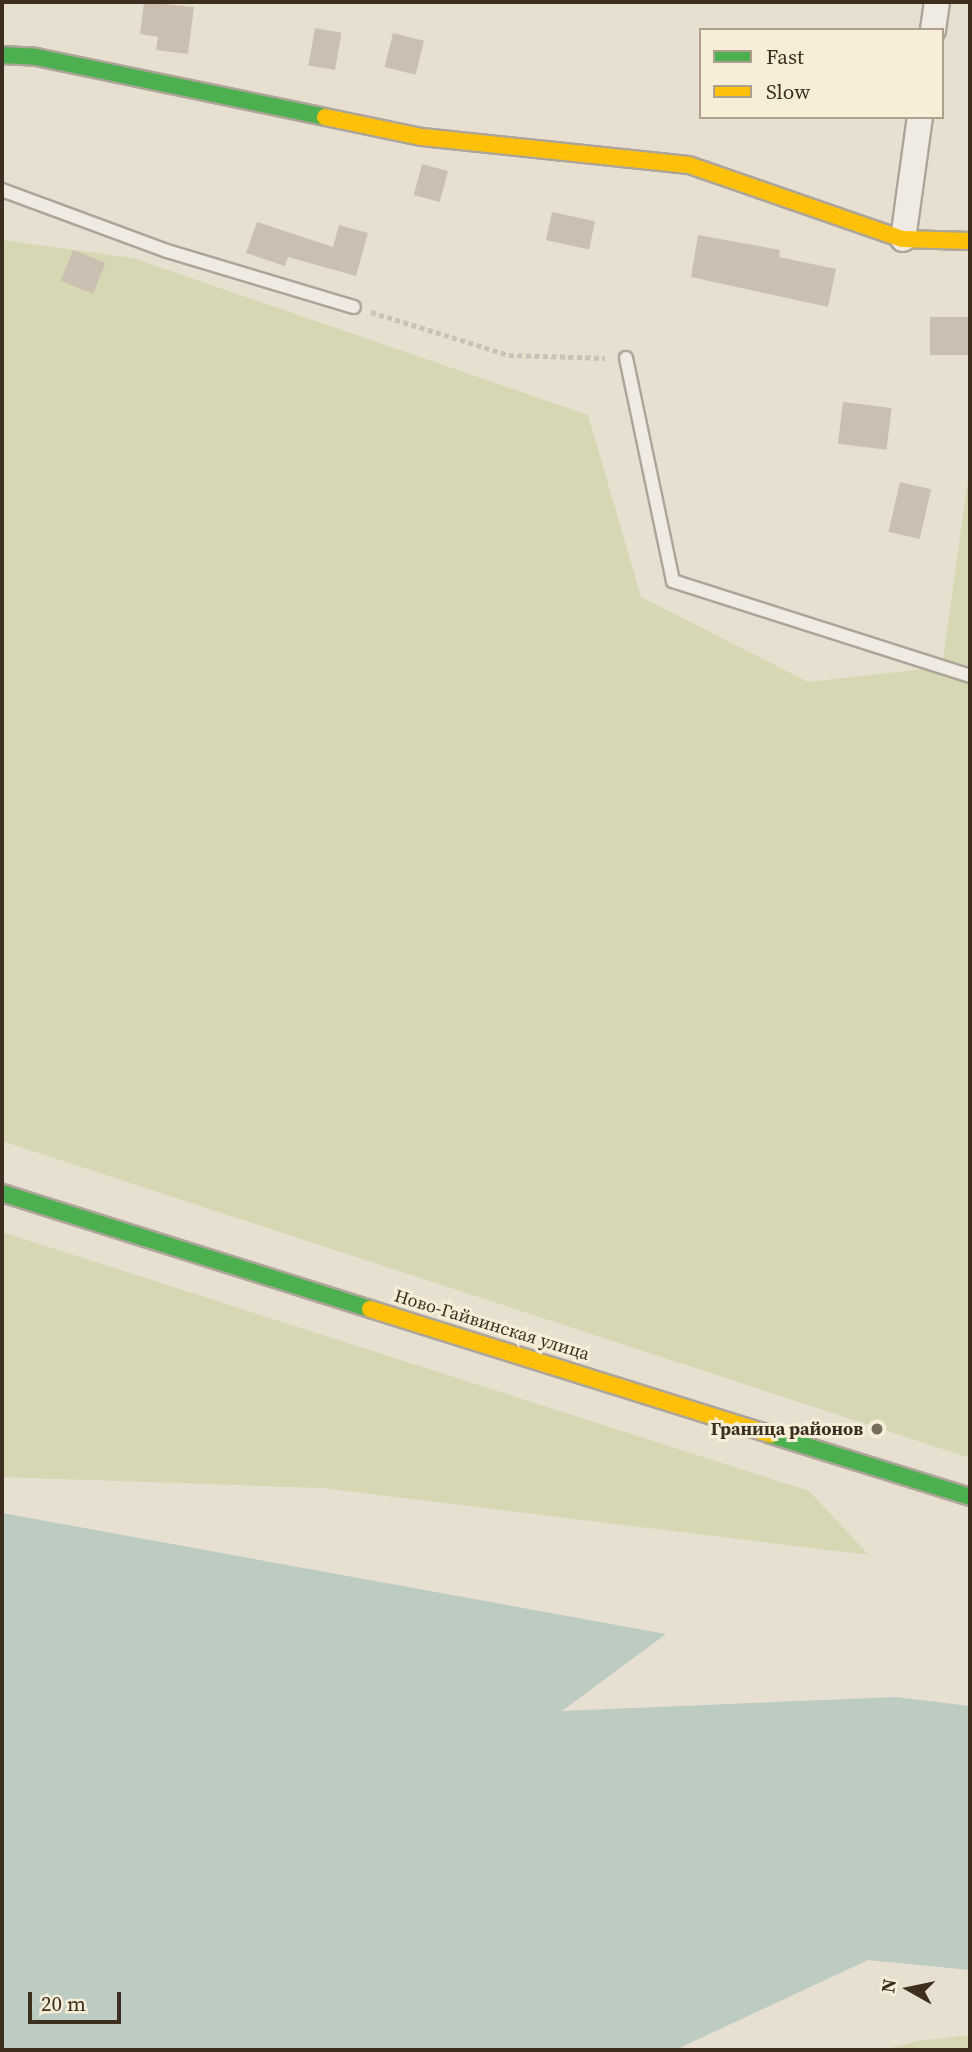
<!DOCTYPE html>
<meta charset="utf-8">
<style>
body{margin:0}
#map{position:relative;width:972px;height:2052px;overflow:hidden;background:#e7e0d1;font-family:"Source Serif 4",serif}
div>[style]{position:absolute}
.green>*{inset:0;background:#d6d7b3}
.water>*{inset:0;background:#bcccc2}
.building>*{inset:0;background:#cbbfb2;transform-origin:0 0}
.path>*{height:4.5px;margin-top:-2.25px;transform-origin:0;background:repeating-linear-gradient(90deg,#c8c2b9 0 5px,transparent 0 8.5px)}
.roads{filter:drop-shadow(2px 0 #ada599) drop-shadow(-2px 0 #ada599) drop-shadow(0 2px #ada599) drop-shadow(0 -2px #ada599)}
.lane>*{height:12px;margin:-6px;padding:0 6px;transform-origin:6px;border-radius:6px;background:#efebe3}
.street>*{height:24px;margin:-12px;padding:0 12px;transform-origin:12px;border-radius:12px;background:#efebe3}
.fast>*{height:16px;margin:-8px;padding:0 8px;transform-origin:8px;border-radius:8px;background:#4caf50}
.slow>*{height:16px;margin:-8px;padding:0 8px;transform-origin:8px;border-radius:8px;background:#ffc107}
.dots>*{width:19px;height:19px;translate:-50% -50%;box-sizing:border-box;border:4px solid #f7eed8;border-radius:50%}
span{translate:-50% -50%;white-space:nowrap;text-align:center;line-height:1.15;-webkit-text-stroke:6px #f7eed8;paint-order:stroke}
.street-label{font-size:18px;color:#3d2e20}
.poi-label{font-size:18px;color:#3d2e20;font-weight:700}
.right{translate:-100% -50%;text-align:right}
.frame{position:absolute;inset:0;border:4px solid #3d2e20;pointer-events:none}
.legend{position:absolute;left:699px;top:28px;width:245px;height:91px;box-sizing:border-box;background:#f7eed8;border:2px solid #ada18e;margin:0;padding:9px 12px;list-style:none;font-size:21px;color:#3d2e20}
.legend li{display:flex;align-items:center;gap:14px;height:35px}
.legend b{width:35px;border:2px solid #ada18e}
.north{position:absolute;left:874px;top:1954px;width:70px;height:70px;-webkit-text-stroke:5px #f7eed8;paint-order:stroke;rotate:279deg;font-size:19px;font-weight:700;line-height:28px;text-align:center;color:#3d2e20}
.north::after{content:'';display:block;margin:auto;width:24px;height:32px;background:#3d2e20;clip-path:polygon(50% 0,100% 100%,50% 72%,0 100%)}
.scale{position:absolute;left:28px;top:1992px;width:93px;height:32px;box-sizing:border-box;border:4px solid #3d2e20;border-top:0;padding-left:9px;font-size:21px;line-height:24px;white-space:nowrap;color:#3d2e20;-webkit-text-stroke:5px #f7eed8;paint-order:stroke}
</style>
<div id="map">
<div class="green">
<i style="clip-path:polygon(2px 240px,133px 258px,588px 415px,641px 597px,808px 682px,942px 667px,970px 465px,970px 1458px,2px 1141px)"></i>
<i style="clip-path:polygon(2px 1232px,809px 1491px,869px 1555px,321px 1488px,2px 1477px)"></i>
<i style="clip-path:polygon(970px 2035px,970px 2050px,883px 2050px,918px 2041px)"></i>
</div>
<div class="water">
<i style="clip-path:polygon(2px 1513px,666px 1634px,562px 1711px,896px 1697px,970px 1706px,970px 1970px,868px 1960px,675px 2050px,2px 2050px)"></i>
</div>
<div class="building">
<i style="clip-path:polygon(144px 2px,194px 7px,188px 54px,156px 50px,158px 37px,140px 34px)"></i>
<i style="left:315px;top:28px;width:27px;height:38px;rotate:10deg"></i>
<i style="left:393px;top:33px;width:32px;height:35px;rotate:14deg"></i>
<i style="left:422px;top:164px;width:27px;height:32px;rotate:15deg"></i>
<i style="left:552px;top:212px;width:44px;height:29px;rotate:12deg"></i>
<i style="clip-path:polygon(257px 222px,333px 247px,339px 225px,368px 233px,356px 276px,288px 257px,285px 266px,246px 253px)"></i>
<i style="clip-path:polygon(698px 235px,780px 250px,779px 257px,836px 269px,828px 307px,691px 277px)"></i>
<i style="left:73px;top:250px;width:35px;height:33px;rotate:22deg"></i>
<i style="left:930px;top:317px;width:39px;height:38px"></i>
<i style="left:843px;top:402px;width:49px;height:42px;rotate:7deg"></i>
<i style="left:900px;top:482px;width:32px;height:51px;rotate:13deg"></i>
</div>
<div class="path">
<i style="left:371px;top:312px;width:145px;rotate:17.3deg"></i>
<i style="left:509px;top:355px;width:96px;rotate:1.8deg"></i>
</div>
<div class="roads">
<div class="lane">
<i style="left:2px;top:190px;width:176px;rotate:20.3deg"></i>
<i style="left:167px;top:251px;width:195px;rotate:16.7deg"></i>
<i style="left:626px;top:358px;width:228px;rotate:78.1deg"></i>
<i style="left:673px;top:581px;width:312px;rotate:17.7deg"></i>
</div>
<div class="street">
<i style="left:933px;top:30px;width:28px;rotate:-82deg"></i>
<i style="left:903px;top:239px;width:123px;rotate:-82.1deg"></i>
</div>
<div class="fast">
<i style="left:2px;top:55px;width:34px;rotate:3deg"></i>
<i style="left:36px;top:57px;width:295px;rotate:11.7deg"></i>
<i style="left:2px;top:1193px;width:386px;rotate:17.5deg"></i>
<i style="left:771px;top:1435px;width:208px;rotate:17.3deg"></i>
</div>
<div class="slow">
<i style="left:325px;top:117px;width:99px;rotate:11.7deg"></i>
<i style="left:422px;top:137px;width:268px;rotate:6deg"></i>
<i style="left:689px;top:165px;width:226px;rotate:19.1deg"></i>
<i style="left:903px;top:239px;width:67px;rotate:1.7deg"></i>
<i style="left:370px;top:1309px;width:420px;rotate:17.4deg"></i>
</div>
</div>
<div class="dots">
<i style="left:877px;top:1429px;background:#786c5e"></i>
</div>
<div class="street-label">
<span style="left:492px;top:1325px;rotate:17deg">Ново-Гайвинская улица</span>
</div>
<div class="poi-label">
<span class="right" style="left:863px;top:1429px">Граница районов</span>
</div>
<div class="frame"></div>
<ul class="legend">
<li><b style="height:9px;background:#4caf50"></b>Fast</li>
<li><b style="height:9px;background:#ffc107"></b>Slow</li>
</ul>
<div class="north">N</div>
<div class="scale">20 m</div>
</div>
